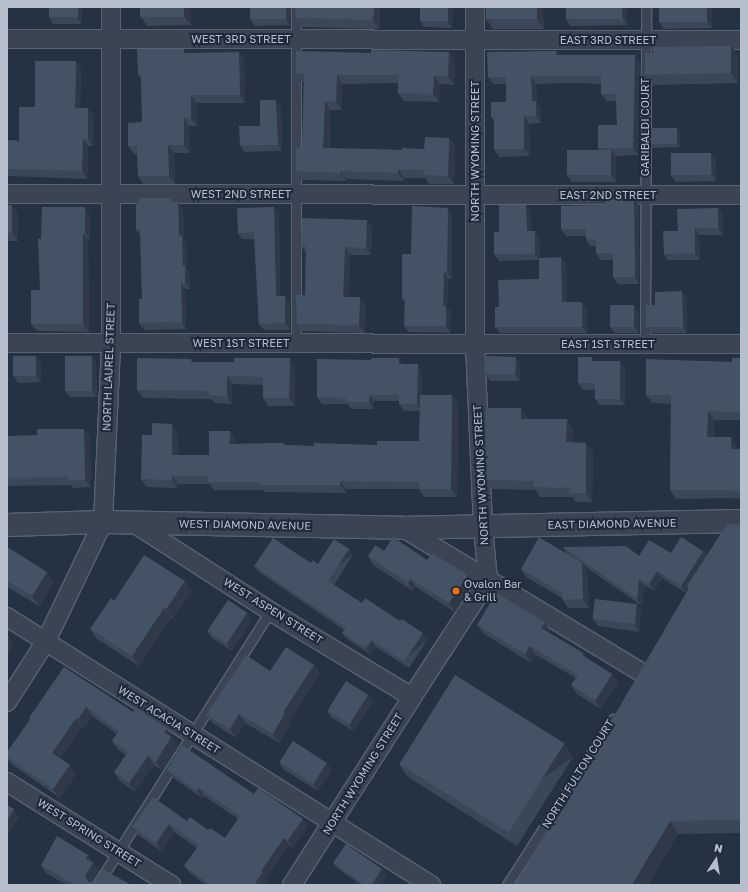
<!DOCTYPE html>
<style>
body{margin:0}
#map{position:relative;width:748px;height:892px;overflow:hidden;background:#253244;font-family:"Golos Text",sans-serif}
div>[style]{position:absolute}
.roads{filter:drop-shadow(1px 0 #586271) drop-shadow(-1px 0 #586271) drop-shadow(0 1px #586271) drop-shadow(0 -1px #586271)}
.service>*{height:9px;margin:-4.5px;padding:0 4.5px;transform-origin:4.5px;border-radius:4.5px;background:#3a4453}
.minor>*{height:18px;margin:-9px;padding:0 9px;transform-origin:9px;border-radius:9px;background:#3a4453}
.tertiary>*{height:22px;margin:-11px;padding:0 11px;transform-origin:11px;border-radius:11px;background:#3a4453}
.wall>*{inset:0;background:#3a4758}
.shaded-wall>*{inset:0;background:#303947;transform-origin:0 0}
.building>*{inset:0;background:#445266;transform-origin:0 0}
.dots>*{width:11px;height:11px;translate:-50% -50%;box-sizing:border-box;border:2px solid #1e2939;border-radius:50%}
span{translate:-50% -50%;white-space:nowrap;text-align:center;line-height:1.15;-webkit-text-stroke:4px #1e2939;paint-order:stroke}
.street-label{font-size:11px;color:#b7bfcd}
.poi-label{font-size:11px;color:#b7bfcd}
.left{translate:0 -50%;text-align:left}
.frame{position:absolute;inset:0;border:8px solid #b7bfcd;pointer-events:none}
.north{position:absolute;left:696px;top:840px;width:40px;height:40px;-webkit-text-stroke:3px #1e2939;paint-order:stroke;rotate:12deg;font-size:11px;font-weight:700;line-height:16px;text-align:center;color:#b7bfcd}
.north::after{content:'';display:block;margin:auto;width:14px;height:18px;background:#b7bfcd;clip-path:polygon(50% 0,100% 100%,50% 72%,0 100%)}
</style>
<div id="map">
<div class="roads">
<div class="service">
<i style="left:296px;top:7px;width:337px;rotate:90deg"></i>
<i style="left:645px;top:344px;width:337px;rotate:-89.8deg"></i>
<i style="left:97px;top:885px;width:324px;rotate:-57.7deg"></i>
<i style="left:507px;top:885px;width:197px;rotate:-57.4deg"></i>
</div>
<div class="minor">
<i style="left:7px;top:39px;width:734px;rotate:0.08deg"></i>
<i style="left:7px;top:194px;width:734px;rotate:0.08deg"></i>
<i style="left:7px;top:343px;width:734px;rotate:0.08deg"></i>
<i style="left:135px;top:524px;width:161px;rotate:32.8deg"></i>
<i style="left:270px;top:611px;width:166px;rotate:31.2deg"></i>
<i style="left:403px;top:528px;width:280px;rotate:31.2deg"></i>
<i style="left:7px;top:617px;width:502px;rotate:32.3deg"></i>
<i style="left:7px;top:702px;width:72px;rotate:-57.4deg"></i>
<i style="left:46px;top:641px;width:132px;rotate:-64.4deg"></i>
<i style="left:103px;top:522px;width:179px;rotate:-87.4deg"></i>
<i style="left:111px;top:343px;width:336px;rotate:-90deg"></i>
<i style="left:7px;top:782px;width:194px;rotate:32.1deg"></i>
<i style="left:292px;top:885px;width:223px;rotate:-57.4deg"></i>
<i style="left:412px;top:697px;width:140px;rotate:-57deg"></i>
<i style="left:488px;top:580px;width:53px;rotate:-95.4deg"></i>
<i style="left:483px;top:527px;width:183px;rotate:-92.5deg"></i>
<i style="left:475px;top:344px;width:337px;rotate:-90deg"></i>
</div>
<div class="tertiary">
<i style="left:7px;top:525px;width:96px;rotate:-1.8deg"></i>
<i style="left:103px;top:522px;width:300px;rotate:1.1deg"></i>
<i style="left:403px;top:528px;width:338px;rotate:-1.2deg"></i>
</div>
</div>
<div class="wall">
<i style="clip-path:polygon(49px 7px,82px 7px,82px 24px,53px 24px,49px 17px)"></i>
<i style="clip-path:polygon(190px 7px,191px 25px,147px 26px,141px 17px)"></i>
<i style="clip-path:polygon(250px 7px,291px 7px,290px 25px,255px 26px,250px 19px)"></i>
<i style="clip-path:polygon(380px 7px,380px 29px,302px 27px,296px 18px)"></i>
<i style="clip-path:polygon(453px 7px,452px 28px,424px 27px,420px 21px)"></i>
<i style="clip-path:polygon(486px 7px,543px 7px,544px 29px,493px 29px,486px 19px)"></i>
<i style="clip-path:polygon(627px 7px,627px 25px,570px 26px,566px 19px)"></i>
<i style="clip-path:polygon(712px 7px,712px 28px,664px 29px,659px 22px)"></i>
<i style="clip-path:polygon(731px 46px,738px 56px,738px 83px,652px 85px,645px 75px,653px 53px)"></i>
<i style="clip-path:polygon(556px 51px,558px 55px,640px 63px,638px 155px,615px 156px,616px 157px,616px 182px,572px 182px,568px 176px,600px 151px,598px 148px,617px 125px,616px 101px,607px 101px,601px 94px,601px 84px,573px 83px,536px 84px,537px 103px,541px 109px,541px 123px,529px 124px,530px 156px,499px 157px,494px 149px,494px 121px,491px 117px,506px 102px,506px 84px,493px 84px,488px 77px)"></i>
<i style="clip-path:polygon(187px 53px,244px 60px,245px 103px,197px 103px,197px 126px,189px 126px,190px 153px,174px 153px,175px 184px,143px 184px,138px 176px,137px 154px,134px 154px,128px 146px,142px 122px,141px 79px,138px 74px)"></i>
<i style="clip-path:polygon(455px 60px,454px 85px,440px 84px,439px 102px,404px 101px,398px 93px,398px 83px,342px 84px,342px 110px,330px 110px,330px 148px,402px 150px,424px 149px,449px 138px,455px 146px,454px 184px,429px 184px,426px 178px,404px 178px,404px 181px,346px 179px,346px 181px,302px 180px,296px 171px,302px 148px,304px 82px,302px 82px,296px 74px)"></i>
<i style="clip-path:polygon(76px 61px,81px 69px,80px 108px,94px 115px,93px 146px,88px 146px,87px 179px,7px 176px,7px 140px,19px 141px,35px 107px)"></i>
<i style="clip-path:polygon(281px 107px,282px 151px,244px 152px,240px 145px)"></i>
<i style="clip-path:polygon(680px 132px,680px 147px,652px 148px,649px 144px)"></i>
<i style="clip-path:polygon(716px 159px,716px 181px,676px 182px,671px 175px)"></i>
<i style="clip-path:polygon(173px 202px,183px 209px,184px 238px,187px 242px,187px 270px,189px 273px,190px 289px,185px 289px,186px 329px,144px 330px,139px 323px,142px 299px,140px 234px,136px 230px)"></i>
<i style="clip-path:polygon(7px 205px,18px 214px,18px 241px,7px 241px)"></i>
<i style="clip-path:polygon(639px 206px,639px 284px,618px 284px,613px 277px,613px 260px,600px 260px,596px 253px,596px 246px,590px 246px,586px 239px,586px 236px,566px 236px,561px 229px)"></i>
<i style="clip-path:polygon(531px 211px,531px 231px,535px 231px,539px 238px,540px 258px,566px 264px,567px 302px,582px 302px,587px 309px,587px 333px,500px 333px,495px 327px,499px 307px,539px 279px,539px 260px,499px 261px,494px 254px,499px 232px)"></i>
<i style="clip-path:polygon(279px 213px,280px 296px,285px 296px,290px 303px,290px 330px,264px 330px,259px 324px,254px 239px,242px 239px,238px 233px)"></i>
<i style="clip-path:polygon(452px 214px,452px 279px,448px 279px,447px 307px,451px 312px,450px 333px,409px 332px,404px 326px,405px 302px,402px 299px,411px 254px)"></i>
<i style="clip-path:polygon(90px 215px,90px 240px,88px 240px,89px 332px,37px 331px,31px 324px,40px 290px,41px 239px)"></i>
<i style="clip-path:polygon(723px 215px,723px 235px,699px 235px,700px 260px,668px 260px,664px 254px,678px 231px)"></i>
<i style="clip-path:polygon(372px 228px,371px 255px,350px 255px,349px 297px,366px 305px,365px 333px,302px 331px,297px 324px,305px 295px,306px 253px,301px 246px)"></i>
<i style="clip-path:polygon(687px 298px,687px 333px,651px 333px,646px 327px,655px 305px)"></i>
<i style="clip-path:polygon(639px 312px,639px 333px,615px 333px,610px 327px)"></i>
<i style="clip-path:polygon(36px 356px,41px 363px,41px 382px,18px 383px,14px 376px)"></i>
<i style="clip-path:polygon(92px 356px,96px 362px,97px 397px,70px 397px,65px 391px)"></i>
<i style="clip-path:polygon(741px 358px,741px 420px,714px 420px,714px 437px,737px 446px,737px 449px,741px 449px,741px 500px,740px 500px,739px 498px,676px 499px,670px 490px,671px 404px,652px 403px,646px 395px,732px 362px)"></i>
<i style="clip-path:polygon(191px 359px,192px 362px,295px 367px,295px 406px,268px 406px,263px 398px,263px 385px,232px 384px,232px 404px,215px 403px,211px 399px,143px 398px,137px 390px)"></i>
<i style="clip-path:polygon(595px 361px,625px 368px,625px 405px,600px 405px,595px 399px,595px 390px,583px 390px,578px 383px)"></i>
<i style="clip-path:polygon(520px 363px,520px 381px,490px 381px,485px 374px)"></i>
<i style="clip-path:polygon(403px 364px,422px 371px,422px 395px,452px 395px,458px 403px,457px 497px,424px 497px,419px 489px,346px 489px,346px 493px,265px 492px,263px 490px,214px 490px,210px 484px,178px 484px,177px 488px,147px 487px,141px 479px,152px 435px,172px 424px,177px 432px,178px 455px,209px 455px,230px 431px,235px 439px,235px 444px,283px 443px,285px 445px,314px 446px,377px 445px,419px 441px,420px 411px,404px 411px,399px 404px,399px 401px,374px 401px,374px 409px,351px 409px,348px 404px,322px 404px,317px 397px)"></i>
<i style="clip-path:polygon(528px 418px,528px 419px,573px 429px,573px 442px,586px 443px,593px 452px,592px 502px,576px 502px,573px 497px,540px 497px,536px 490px,492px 489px,485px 480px)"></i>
<i style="clip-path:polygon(7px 436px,90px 436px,91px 487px,73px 488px,71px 485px,7px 486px)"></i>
<i style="clip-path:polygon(741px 525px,741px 833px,678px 834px,648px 885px,689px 589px,688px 588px,686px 593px,662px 578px,654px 591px,644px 585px,642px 606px,583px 565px,587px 571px,589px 608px,568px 608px,563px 600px,562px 598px,526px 577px,521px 569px,567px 554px,563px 547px,639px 556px,703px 551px,707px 555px)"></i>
<i style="clip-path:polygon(7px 547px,47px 572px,54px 582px,39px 606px,7px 587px)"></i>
<i style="clip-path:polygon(349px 549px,353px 555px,334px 585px,362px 603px,428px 639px,409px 668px,376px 647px,371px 655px,347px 639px,342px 633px,344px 630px,259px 572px,254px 566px,311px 563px,318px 564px)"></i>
<i style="clip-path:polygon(368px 556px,427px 560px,468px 575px,473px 583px,455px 612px,416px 587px,413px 591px,373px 565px)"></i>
<i style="clip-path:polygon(192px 591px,173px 619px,171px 618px,139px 666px,97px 639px,90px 629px,114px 601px)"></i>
<i style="clip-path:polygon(637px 604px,641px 610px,639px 632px,598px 626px,593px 619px)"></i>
<i style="clip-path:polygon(247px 613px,252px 619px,232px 651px,212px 638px,207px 631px)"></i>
<i style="clip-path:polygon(477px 625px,550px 631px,549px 633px,583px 653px,586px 658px,612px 674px,618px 683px,601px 709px,577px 694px,571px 685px,576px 678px,536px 655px,531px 663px,483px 633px)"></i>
<i style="clip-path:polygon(314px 665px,320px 674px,290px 720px,291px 722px,280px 743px,245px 723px,236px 738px,213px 723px,206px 715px,270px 671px)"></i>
<i style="clip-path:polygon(64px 667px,173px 738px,172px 739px,178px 746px,162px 771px,154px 765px,135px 792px,120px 781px,114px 772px,126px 755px,118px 750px,112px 741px,117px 734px,92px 716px,84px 728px,82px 726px,60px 758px,76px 774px,60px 798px,11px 764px,7px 758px,7px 752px,30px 719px,29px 718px)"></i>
<i style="clip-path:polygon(368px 695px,373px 702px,353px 731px,331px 717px,327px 710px)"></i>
<i style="clip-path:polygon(564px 744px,573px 757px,517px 846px,408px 777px,399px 764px)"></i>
<i style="clip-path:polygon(279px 762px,327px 763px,332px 770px,318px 791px,283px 769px)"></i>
<i style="clip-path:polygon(167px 770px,254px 794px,308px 826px,293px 848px,289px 845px,267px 878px,268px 880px,264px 885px,206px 885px,190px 873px,184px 866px,197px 848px,174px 832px,161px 851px,137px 834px,132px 827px,187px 821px,225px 838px,238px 819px,204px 796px,202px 798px,172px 777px)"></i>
<i style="clip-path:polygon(94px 863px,94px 864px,99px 871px,93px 882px,131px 885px,67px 885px,46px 873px,41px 865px)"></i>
<i style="clip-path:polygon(333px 863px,387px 875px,380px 885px,361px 885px,338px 869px)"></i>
</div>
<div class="shaded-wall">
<i style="clip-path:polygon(78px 7px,82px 7px,82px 24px,77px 18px)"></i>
<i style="clip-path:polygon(184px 7px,190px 7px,191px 25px,184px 16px)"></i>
<i style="clip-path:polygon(286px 7px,291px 7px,290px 25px,285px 19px)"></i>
<i style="clip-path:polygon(374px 7px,380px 7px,380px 29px,373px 20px)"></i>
<i style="clip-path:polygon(448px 7px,453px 7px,452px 28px,448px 22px)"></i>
<i style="clip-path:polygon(537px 7px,543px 7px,544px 29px,537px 19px)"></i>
<i style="clip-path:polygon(622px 7px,627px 7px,627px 25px,623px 18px)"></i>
<i style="clip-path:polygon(707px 7px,712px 7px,712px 28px,707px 21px)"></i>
<i style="clip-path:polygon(731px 46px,738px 56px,738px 83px,731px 73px)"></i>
<i style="clip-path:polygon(239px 52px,244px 60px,245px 103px,240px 95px)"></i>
<i style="clip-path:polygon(449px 52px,455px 60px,454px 85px,448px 76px)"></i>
<i style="clip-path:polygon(635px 55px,640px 63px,638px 155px,633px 148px)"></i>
<i style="clip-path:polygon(76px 61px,81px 69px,80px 115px,75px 108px)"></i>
<i style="clip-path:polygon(337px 75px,342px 84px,342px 110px,336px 102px)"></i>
<i style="clip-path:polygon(434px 76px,440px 84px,439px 102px,433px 94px)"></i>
<i style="clip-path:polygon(531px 76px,536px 84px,537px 103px,541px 109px,541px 123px,536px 116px,532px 101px)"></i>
<i style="clip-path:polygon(191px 95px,197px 103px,197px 126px,191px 118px)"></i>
<i style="clip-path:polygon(276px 100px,281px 107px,282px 151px,278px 145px)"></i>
<i style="clip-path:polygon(325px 101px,330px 110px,329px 156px,323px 148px)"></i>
<i style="clip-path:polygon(88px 108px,94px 115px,93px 146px,88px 139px)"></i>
<i style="clip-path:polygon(524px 116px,529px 124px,530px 156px,524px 149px)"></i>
<i style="clip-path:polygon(184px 118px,189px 126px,190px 153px,184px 145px)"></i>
<i style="clip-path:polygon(677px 128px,680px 132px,680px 147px,677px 144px)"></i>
<i style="clip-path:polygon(449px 138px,455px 146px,454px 184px,448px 176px)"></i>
<i style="clip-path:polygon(83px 139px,88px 146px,87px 179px,82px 171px)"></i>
<i style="clip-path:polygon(168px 145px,174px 153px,175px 184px,169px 176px)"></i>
<i style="clip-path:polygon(611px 150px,616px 157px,616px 182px,611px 175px)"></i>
<i style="clip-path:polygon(711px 153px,716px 159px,716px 181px,712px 174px)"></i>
<i style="clip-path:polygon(398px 169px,404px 178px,404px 181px,398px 173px)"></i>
<i style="clip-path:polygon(340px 171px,346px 179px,346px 181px,340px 173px)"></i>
<i style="clip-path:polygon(634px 200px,639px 206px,639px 284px,635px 277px)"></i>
<i style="clip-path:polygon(178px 202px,183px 209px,184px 238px,187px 242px,187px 270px,189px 273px,190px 289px,185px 283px,183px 266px,179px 236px)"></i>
<i style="clip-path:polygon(12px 205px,18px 214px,18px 241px,12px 232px)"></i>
<i style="clip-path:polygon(526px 205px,531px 211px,531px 238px,527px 231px)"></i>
<i style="clip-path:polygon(85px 207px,90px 215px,90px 240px,85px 233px)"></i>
<i style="clip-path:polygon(274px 207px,279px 213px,280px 302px,276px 296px)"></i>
<i style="clip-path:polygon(448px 208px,452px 214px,452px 279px,447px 272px)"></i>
<i style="clip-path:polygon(718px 208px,723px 215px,723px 235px,718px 228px)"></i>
<i style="clip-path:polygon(367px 220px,372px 228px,371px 255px,366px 248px)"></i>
<i style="clip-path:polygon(695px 228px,699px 235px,700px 260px,695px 253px)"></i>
<i style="clip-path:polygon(535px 231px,539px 238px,540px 260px,535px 254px)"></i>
<i style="clip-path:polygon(83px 233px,88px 240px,89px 332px,83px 324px)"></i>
<i style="clip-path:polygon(345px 247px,350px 255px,349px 305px,343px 297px)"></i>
<i style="clip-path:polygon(561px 257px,566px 264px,567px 309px,562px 302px)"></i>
<i style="clip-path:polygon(444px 272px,448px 279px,447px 307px,451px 312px,450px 333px,446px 326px,443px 306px)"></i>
<i style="clip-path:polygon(181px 283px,185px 289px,186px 329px,182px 322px)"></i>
<i style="clip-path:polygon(682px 291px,687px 298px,687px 333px,683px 327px)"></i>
<i style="clip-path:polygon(285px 296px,290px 303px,290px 330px,285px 323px)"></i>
<i style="clip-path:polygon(360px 297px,366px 305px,365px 333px,359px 325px)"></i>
<i style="clip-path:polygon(582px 302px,587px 309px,587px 333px,582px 327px)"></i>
<i style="clip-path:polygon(634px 305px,639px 312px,639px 333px,634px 327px)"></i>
<i style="clip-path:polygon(36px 356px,41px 363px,41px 382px,36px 376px)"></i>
<i style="clip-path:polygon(92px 356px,96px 362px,97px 397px,92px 390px)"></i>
<i style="clip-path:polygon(516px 357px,520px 363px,520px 381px,515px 375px)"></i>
<i style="clip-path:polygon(290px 358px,295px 367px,295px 406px,289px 398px)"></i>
<i style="clip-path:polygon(399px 358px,403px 365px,399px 364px)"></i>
<i style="clip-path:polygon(620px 361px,625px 368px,625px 405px,620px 399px)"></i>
<i style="clip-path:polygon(418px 364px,422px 371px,422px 411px,417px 404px)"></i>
<i style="clip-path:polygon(227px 376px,232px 384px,232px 404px,227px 396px)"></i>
<i style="clip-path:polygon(369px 395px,374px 401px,374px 409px,369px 402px)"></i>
<i style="clip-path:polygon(452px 395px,458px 403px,457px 497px,451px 489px)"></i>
<i style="clip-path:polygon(521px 408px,528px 418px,528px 428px,521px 419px)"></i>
<i style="clip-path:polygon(708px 411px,714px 420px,713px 445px,707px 437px)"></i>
<i style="clip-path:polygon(567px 419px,573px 429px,573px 452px,566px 442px)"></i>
<i style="clip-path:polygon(172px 424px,177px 432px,178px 463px,172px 455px)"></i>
<i style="clip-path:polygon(84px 429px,90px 436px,91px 487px,85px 480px)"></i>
<i style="clip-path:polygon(230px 431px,235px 439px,235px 452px,229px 444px)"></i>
<i style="clip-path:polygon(731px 437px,737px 446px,737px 458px,731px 449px)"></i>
<i style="clip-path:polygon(586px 443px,593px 452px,592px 502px,586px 493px)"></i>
<i style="clip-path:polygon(172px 476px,178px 484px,177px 488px,172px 480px)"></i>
<i style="clip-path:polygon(340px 481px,346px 489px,346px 493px,340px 485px)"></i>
<i style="left:349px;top:549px;width:7px;height:38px;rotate:56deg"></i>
<i style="clip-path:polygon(703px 551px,708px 557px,687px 586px,688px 588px,686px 593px,681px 586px)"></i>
<i style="clip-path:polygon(582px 563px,587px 571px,589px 608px,583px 599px)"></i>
<i style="clip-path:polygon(657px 571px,662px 578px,654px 591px,649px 584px)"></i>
<i style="clip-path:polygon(47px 572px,54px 582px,39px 606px,32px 596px)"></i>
<i style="clip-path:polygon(468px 575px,473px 583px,455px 612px,449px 603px)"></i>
<i style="clip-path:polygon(410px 579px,416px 587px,413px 591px,408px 583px)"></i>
<i style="clip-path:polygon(639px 579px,644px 585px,642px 606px,637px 599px)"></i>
<i style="clip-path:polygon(185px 581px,192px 591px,173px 619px,166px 609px)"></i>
<i style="clip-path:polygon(637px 604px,641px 610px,639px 632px,635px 626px)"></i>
<i style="clip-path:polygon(164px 608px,171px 618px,139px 666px,132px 656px)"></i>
<i style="clip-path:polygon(247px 613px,252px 619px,232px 651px,227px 644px)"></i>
<i style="clip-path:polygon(545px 622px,550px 631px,547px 637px,541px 628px)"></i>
<i style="left:423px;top:633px;width:8px;height:35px;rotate:50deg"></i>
<i style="clip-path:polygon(8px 636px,14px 645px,7px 655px,7px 638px)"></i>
<i style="clip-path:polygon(372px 640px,376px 647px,371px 655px,366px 648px)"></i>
<i style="clip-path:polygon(530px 646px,536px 655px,531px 663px,525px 654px)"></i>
<i style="clip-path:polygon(314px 665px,320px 674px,290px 720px,291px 722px,280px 743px,273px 734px,283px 712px)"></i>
<i style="clip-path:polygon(612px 674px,618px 683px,601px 709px,595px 701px)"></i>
<i style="clip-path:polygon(368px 695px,373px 702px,353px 731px,349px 725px)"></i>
<i style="clip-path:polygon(86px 707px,92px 716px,84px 728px,78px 719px)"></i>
<i style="clip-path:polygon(239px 714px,245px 723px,236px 738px,230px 729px)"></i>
<i style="clip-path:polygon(76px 718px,82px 726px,58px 762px,52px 753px)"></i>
<i style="clip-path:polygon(167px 729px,178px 746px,162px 771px,156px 762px,164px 732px)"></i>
<i style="left:564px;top:744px;width:16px;height:105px;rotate:55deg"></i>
<i style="clip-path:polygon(148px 756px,154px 765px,135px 792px,129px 783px)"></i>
<i style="clip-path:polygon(327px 763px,332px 770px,318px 791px,313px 785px)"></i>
<i style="clip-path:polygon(70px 765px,76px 774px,60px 798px,53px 789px)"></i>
<i style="clip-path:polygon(199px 788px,204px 796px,202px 798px,197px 791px)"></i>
<i style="clip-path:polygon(14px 809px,19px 817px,7px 838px,7px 821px)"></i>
<i style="clip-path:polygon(303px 819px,308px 826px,293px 848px,288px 840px)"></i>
<i style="clip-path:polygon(670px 821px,678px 834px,648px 885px,632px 885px)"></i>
<i style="clip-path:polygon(169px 824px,174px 832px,161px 851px,156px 843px)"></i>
<i style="clip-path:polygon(284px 838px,289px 845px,267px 878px,268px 880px,264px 885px,254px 885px,261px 871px)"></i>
<i style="clip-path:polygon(88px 855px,99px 871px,91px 884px,88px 882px,85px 876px,86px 859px)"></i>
<i style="clip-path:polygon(382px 869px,387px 875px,380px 885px,371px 885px)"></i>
</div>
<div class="building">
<i style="left:49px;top:7px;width:29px;height:10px"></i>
<i style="left:140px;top:7px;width:44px;height:10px"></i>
<i style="left:250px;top:7px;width:36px;height:12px"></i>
<i style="clip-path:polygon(295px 7px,374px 7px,373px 20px,296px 18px)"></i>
<i style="left:420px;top:7px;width:28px;height:14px"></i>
<i style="left:486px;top:7px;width:51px;height:12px"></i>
<i style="left:566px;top:7px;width:56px;height:12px"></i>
<i style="left:659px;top:7px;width:48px;height:15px"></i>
<i style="clip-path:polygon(731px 46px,731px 73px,645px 75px,645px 53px,653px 53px,653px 47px)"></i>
<i style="clip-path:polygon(137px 49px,184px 49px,184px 53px,239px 52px,240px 95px,191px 95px,191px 118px,184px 118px,184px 145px,168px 145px,169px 176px,138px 176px,137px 146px,128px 146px,128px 123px,142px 122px,141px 74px,138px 74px)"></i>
<i style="clip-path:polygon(371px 50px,449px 52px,448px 76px,434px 76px,433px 94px,398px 93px,398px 75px,337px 75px,336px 102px,325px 101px,323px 148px,402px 150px,402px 148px,424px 149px,425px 137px,449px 138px,448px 176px,424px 175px,424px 170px,398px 169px,398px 173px,340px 171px,340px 173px,296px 171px,296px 148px,302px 148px,304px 74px,296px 74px,296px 51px,371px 53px)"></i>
<i style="clip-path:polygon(556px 51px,556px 55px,635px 55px,633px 148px,598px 148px,598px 125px,617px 125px,616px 94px,601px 94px,601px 76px,531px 76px,532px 101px,536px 101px,536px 116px,524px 116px,524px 149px,494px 149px,494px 117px,491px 117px,491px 102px,506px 102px,506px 77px,488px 77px,487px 52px)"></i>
<i style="clip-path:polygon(35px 61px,76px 61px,75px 108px,88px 108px,88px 139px,83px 139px,82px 171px,7px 169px,7px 140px,19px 141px,19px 107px,35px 107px)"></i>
<i style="clip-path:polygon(260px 100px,276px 100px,278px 145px,240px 145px,239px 126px,260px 126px)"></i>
<i style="left:649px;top:128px;width:28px;height:16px"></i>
<i style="left:611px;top:150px;width:25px;height:44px;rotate:90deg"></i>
<i style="left:671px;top:153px;width:40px;height:22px"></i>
<i style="clip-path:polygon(139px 198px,170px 198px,171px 202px,178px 202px,179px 236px,182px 235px,183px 266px,185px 266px,185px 283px,181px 283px,182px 322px,139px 323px,139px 299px,142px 299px,140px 229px,136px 230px,136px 203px,139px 203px)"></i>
<i style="clip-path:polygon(605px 200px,634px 200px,635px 277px,613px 277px,613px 253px,596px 253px,596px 240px,586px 239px,586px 229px,561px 229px,561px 206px,605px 205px)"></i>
<i style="left:7px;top:205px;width:5px;height:27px"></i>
<i style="clip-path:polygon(499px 205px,526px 205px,527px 231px,535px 231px,535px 254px,494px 254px,494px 232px,499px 232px)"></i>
<i style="clip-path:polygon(412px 206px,448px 208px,447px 272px,444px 272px,443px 306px,446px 306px,446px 326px,404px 326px,405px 299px,402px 299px,402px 254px,411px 254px)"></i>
<i style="clip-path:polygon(42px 207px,85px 207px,85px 233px,83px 233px,83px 324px,31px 324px,31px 290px,40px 290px,38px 239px,41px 239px)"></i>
<i style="clip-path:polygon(274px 207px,276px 296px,285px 296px,285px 323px,259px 324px,254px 232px,238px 233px,237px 208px)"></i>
<i style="clip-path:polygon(718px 208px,718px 228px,695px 228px,695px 253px,664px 254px,663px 231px,678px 231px,677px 209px)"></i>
<i style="clip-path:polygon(302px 218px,367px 220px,366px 248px,345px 247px,343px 297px,360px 297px,359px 325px,297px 324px,296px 295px,305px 295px,306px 246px,301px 246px)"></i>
<i style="clip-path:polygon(561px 257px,562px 302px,582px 302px,582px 327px,495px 327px,495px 307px,499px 307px,498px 280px,539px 279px,539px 258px)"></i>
<i style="clip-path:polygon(682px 291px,683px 327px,646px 327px,646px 305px,655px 305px,655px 292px)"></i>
<i style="left:634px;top:305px;width:22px;height:24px;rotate:90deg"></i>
<i style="left:13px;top:356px;width:23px;height:20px"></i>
<i style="left:65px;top:356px;width:27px;height:35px"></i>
<i style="left:485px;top:356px;width:31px;height:18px;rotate:2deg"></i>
<i style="clip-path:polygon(578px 357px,592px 357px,592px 361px,620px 361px,620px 399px,595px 399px,595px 383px,578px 383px)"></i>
<i style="clip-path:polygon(137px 358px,191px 359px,191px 362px,234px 362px,234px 358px,290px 358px,289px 398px,263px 398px,263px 377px,227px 376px,227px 396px,209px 395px,209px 391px,137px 390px)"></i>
<i style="clip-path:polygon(371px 358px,399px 358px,399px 364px,418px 364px,417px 404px,399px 404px,399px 395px,369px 395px,369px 402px,346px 402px,346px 398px,317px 397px,317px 359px,371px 360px)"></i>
<i style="clip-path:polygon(732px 358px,741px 358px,741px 412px,708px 411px,707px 437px,731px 437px,731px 449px,741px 449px,741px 491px,734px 491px,734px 490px,670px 490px,671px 395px,646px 395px,646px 359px,732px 362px)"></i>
<i style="clip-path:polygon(420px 395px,452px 395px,451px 489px,419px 489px,419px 482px,340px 481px,340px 485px,260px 485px,260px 482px,208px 482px,208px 476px,172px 476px,172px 480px,141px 479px,142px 435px,152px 435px,152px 423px,172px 424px,172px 455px,209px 455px,209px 431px,230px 431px,229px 444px,283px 443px,283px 445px,314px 446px,314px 443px,377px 445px,377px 441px,419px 441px)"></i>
<i style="clip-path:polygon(486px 408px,521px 408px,521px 419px,567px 419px,566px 442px,586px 443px,586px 493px,570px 493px,570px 488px,534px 487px,534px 481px,485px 480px)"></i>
<i style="clip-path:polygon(37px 429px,84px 429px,85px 480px,68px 480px,68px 477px,7px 478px,7px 436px,37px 435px)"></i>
<i style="clip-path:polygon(727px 524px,741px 525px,741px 820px,670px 821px,632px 885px,515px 885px,689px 588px,687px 586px)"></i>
<i style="clip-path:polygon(393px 537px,427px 560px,432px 553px,468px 575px,449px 603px,410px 579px,408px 583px,368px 556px,375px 545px,384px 551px)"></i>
<i style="clip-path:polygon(539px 537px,582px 563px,583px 599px,563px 600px,562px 593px,521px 569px)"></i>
<i style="clip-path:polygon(681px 537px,703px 551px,681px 586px,657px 571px,649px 584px,639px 579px,637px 599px,563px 547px,626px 546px,639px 556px,649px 540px,671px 553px)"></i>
<i style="clip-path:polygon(273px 538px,311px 563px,312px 560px,318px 564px,334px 539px,349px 549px,328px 581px,362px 603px,365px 598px,400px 621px,402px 619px,423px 633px,404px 662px,372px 640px,366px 648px,342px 633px,346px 628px,254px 566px)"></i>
<i style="clip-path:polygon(7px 547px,47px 572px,32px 596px,7px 581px)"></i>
<i style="clip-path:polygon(144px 555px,185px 581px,166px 609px,164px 608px,132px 656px,90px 629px,111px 598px,114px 601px)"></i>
<i style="clip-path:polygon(496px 593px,545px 622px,541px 628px,583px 653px,582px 655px,612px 674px,595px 701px,571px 685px,578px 675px,530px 646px,525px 654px,477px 625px)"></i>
<i style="left:595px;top:599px;width:42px;height:20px;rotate:7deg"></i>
<i style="left:228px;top:600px;width:23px;height:37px;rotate:34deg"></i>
<i style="clip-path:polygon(286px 647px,314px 665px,283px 712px,285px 713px,273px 734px,239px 714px,230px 729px,206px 715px,246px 655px,270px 671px)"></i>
<i style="clip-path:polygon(64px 667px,133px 712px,136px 708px,167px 729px,164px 732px,171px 737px,156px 762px,148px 756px,129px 783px,114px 772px,128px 752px,112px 741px,119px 731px,86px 707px,78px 719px,76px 718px,52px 753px,70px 765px,53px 789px,7px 757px,7px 752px,31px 719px,29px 718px)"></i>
<i style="left:455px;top:675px;width:129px;height:105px;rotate:32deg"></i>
<i style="left:346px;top:681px;width:26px;height:35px;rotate:32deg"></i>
<i style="left:293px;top:741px;width:40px;height:25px;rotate:33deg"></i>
<i style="clip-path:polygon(182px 745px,254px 794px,258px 788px,303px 819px,288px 840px,284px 838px,261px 871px,263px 872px,254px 885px,210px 885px,210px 884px,184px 866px,199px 845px,169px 824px,156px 843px,132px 827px,153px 797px,187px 821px,190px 817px,208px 830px,210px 828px,225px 838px,240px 816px,199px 788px,197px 791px,167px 770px)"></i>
<i style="clip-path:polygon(7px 805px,14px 809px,7px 821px)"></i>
<i style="clip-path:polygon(57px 836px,88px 855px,86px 859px,93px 863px,85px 876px,88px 882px,94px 882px,103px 869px,131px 885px,76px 885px,41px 865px)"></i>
<i style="clip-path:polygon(346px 844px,382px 869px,371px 885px,365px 885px,333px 863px)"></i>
</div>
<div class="dots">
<i style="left:456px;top:591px;background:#e8710a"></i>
</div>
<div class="street-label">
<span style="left:241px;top:39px">WEST 3RD STREET</span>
<span style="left:608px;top:40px">EAST 3RD STREET</span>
<span style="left:645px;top:127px;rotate:-90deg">GARIBALDI COURT</span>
<span style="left:475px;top:151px;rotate:-90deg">NORTH WYOMING STREET</span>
<span style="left:241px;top:194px">WEST 2ND STREET</span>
<span style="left:608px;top:195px">EAST 2ND STREET</span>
<span style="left:241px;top:343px">WEST 1ST STREET</span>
<span style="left:608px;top:344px">EAST 1ST STREET</span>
<span style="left:109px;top:367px;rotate:-88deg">NORTH LAUREL STREET</span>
<span style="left:481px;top:475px;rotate:-93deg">NORTH WYOMING STREET</span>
<span style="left:612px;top:524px;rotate:-1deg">EAST DIAMOND AVENUE</span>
<span style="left:245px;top:525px;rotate:1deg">WEST DIAMOND AVENUE</span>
<span style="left:273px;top:611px;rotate:32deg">WEST ASPEN STREET</span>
<span style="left:169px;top:720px;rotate:32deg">WEST ACACIA STREET</span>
<span style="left:363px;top:774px;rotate:-58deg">NORTH WYOMING STREET</span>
<span style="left:578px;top:774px;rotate:-58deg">NORTH FULTON COURT</span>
<span style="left:89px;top:833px;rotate:32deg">WEST SPRING STREET</span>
</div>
<div class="poi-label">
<span class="left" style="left:464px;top:591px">Ovalon Bar<br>&amp; Grill</span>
</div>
<div class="frame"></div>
<div class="north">N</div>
</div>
